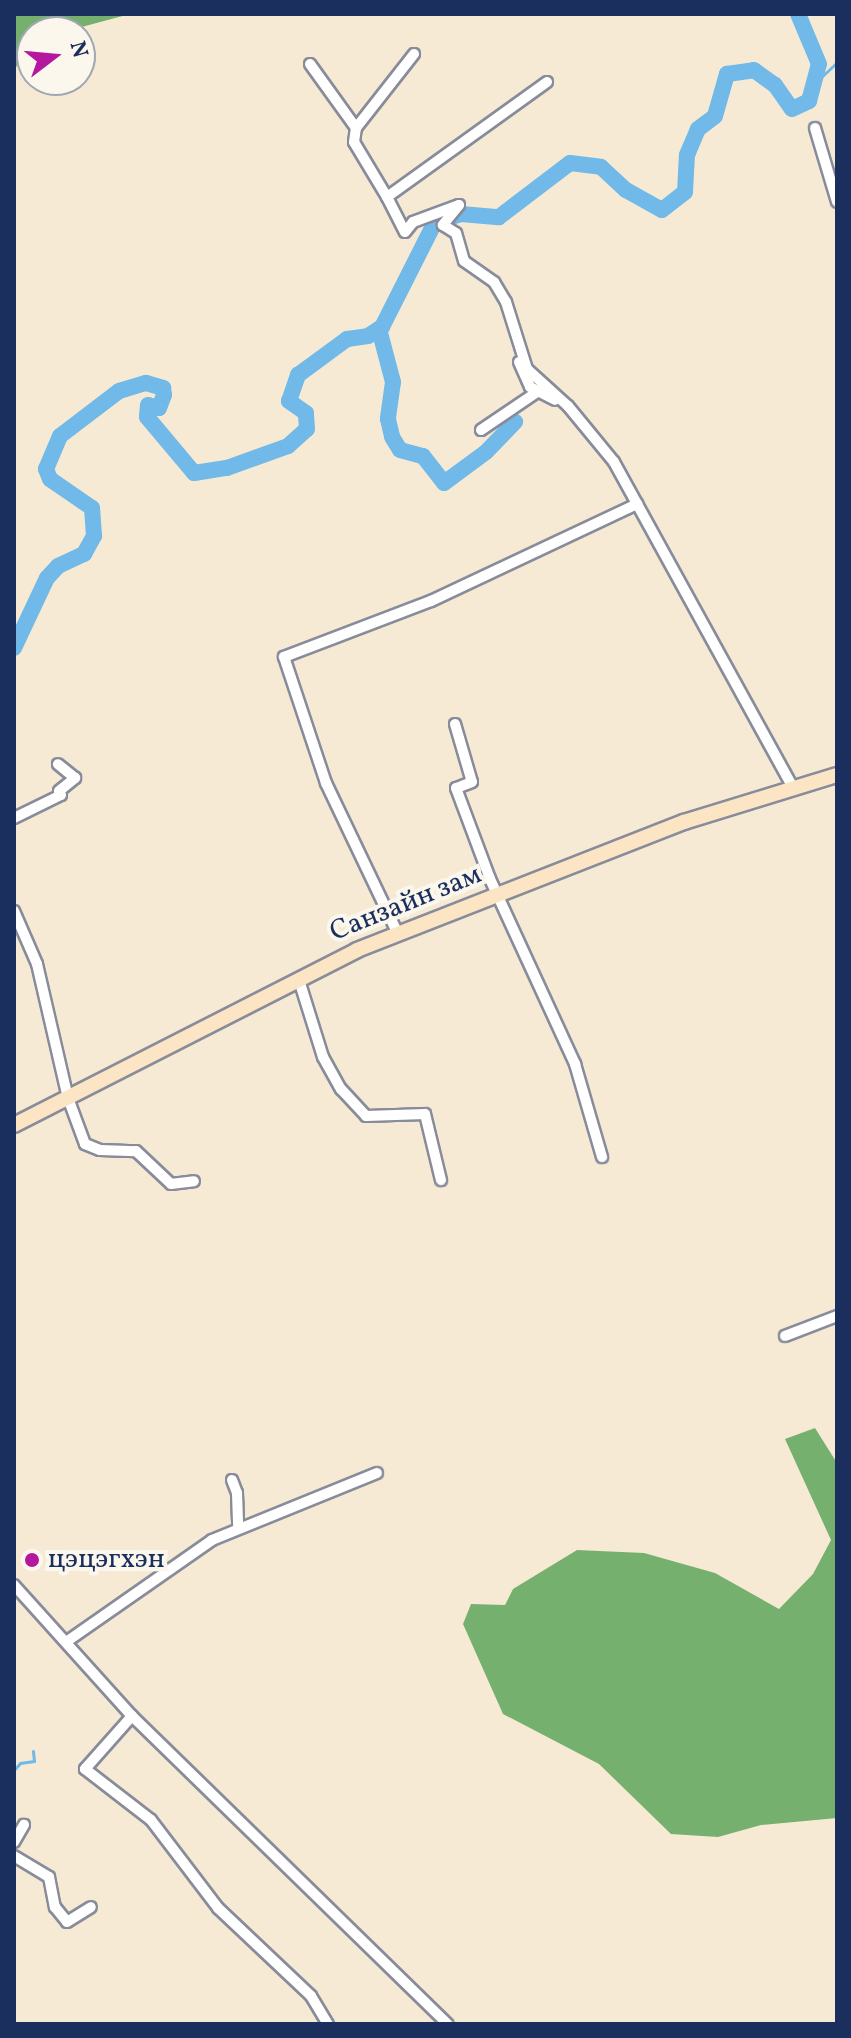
<!DOCTYPE html>
<meta charset="utf-8">
<style>
body{margin:0}
#map{position:relative;width:851px;height:2038px;overflow:hidden;background:#f6ead5;font-family:Vollkorn,serif}
div>[style]{position:absolute}
.forest>*{inset:0;background:#76b06e}
.stream>*{height:3px;margin:-1.5px;padding:0 1.5px;transform-origin:1.5px;border-radius:1.5px;background:#70b9e8}
.river>*{height:16px;margin:-8px;padding:0 8px;transform-origin:8px;border-radius:8px;background:#70b9e8}
.roads{filter:drop-shadow(2px 0 #888c9a) drop-shadow(-2px 0 #888c9a) drop-shadow(0 2px #888c9a) drop-shadow(0 -2px #888c9a)}
.minor>*{height:10px;margin:-5px;padding:0 5px;transform-origin:5px;border-radius:5px;background:#fff}
.secondary>*{height:14px;margin:-7px;padding:0 7px;transform-origin:7px;border-radius:7px;background:#fce5c4}
.dots>*{width:22px;height:22px;translate:-50% -50%;box-sizing:border-box;border:4px solid #fbf7ec;border-radius:50%}
span{translate:-50% -50%;white-space:nowrap;text-align:center;line-height:1.15;-webkit-text-stroke:8px #fbf7ec;paint-order:stroke}
.street-label{font-size:28px;color:#1b2f5e}
.poi-label{font-size:28px;color:#1b2f5e}
.left{translate:0 -50%;text-align:left}
.frame{position:absolute;inset:0;border:16px solid #1b2f5e;pointer-events:none}
.north{position:absolute;left:16px;top:16px;width:80px;height:80px;box-sizing:border-box;background:#fbf7ec;border:2px solid #a1a7b3;border-radius:50%;rotate:74deg;font-size:22px;font-weight:700;line-height:32px;text-align:center;color:#1b2f5e}
.north::after{content:'';display:block;margin:auto;width:28px;height:36px;background:#b5179e;clip-path:polygon(50% 0,100% 100%,50% 72%,0 100%)}
</style>
<div id="map">
<div class="forest">
<i style="clip-path:polygon(14px 14px,130px 14px,63px 32px,32px 32px,32px 45px,14px 70px)"></i>
<i style="clip-path:polygon(815px 1428px,837px 1463px,837px 1818px,761px 1825px,718px 1837px,671px 1834px,599px 1764px,503px 1714px,463px 1624px,471px 1604px,505px 1605px,513px 1589px,577px 1550px,644px 1553px,715px 1573px,779px 1609px,813px 1574px,831px 1540px,785px 1439px)"></i>
</div>
<div class="stream">
<i style="left:818px;top:80px;width:26px;rotate:-43deg"></i>
<i style="left:14px;top:1770px;width:9px;rotate:-49deg"></i>
<i style="left:20px;top:1763px;width:14px;rotate:-8deg"></i>
<i style="left:34px;top:1761px;width:10px;rotate:-96deg"></i>
</div>
<div class="river">
<i style="left:379px;top:329px;width:55px;rotate:75.2deg"></i>
<i style="left:393px;top:382px;width:37px;rotate:98deg"></i>
<i style="left:388px;top:419px;width:18px;rotate:77deg"></i>
<i style="left:392px;top:437px;width:15px;rotate:58deg"></i>
<i style="left:400px;top:450px;width:24px;rotate:15deg"></i>
<i style="left:423px;top:456px;width:34px;rotate:52deg"></i>
<i style="left:444px;top:483px;width:52px;rotate:-36.4deg"></i>
<i style="left:486px;top:452px;width:42px;rotate:-46deg"></i>
<i style="left:14px;top:648px;width:77px;rotate:-64.8deg"></i>
<i style="left:47px;top:578px;width:16px;rotate:-47deg"></i>
<i style="left:58px;top:566px;width:29px;rotate:-25deg"></i>
<i style="left:84px;top:554px;width:21px;rotate:-61deg"></i>
<i style="left:94px;top:536px;width:28px;rotate:-94deg"></i>
<i style="left:92px;top:508px;width:51px;rotate:-145.4deg"></i>
<i style="left:50px;top:479px;width:11px;rotate:-112deg"></i>
<i style="left:46px;top:469px;width:36px;rotate:-67deg"></i>
<i style="left:60px;top:436px;width:74px;rotate:-37.3deg"></i>
<i style="left:119px;top:391px;width:28px;rotate:-17deg"></i>
<i style="left:146px;top:383px;width:18px;rotate:16deg"></i>
<i style="left:163px;top:388px;width:7px;rotate:82deg"></i>
<i style="left:164px;top:395px;width:14px;rotate:111deg"></i>
<i style="left:159px;top:408px;width:11px;rotate:-165deg"></i>
<i style="left:148px;top:405px;width:12px;rotate:95deg"></i>
<i style="left:147px;top:417px;width:73px;rotate:50deg"></i>
<i style="left:194px;top:473px;width:33px;rotate:-9deg"></i>
<i style="left:227px;top:468px;width:65px;rotate:-19.8deg"></i>
<i style="left:288px;top:446px;width:25px;rotate:-42deg"></i>
<i style="left:307px;top:429px;width:16px;rotate:-94deg"></i>
<i style="left:306px;top:413px;width:21px;rotate:-145deg"></i>
<i style="left:289px;top:401px;width:28px;rotate:-71deg"></i>
<i style="left:298px;top:375px;width:61px;rotate:-36.3deg"></i>
<i style="left:347px;top:339px;width:21px;rotate:-8deg"></i>
<i style="left:368px;top:336px;width:17px;rotate:-33deg"></i>
<i style="left:382px;top:327px;width:118px;rotate:-63.2deg"></i>
<i style="left:435px;top:222px;width:27px;rotate:-17deg"></i>
<i style="left:461px;top:214px;width:38px;rotate:5deg"></i>
<i style="left:499px;top:217px;width:89px;rotate:-37.3deg"></i>
<i style="left:570px;top:163px;width:31px;rotate:7deg"></i>
<i style="left:601px;top:167px;width:34px;rotate:43deg"></i>
<i style="left:626px;top:190px;width:41px;rotate:29.1deg"></i>
<i style="left:662px;top:210px;width:29px;rotate:-38deg"></i>
<i style="left:685px;top:192px;width:37px;rotate:-87deg"></i>
<i style="left:687px;top:155px;width:28px;rotate:-67deg"></i>
<i style="left:698px;top:129px;width:21px;rotate:-37deg"></i>
<i style="left:715px;top:116px;width:44px;rotate:-74.1deg"></i>
<i style="left:727px;top:74px;width:27px;rotate:-8deg"></i>
<i style="left:754px;top:70px;width:26px;rotate:36deg"></i>
<i style="left:775px;top:85px;width:29px;rotate:55deg"></i>
<i style="left:792px;top:109px;width:19px;rotate:-25deg"></i>
<i style="left:809px;top:101px;width:38px;rotate:-75deg"></i>
<i style="left:819px;top:64px;width:54px;rotate:-112.8deg"></i>
</div>
<div class="roads">
<div class="minor">
<i style="left:310px;top:64px;width:79px;rotate:54.3deg"></i>
<i style="left:547px;top:82px;width:197px;rotate:144.3deg"></i>
<i style="left:387px;top:197px;width:39px;rotate:63deg"></i>
<i style="left:405px;top:232px;width:13px;rotate:-51deg"></i>
<i style="left:413px;top:222px;width:49px;rotate:-20.3deg"></i>
<i style="left:459px;top:205px;width:26px;rotate:129deg"></i>
<i style="left:443px;top:225px;width:15px;rotate:32deg"></i>
<i style="left:456px;top:233px;width:29px;rotate:74deg"></i>
<i style="left:464px;top:261px;width:37px;rotate:35deg"></i>
<i style="left:494px;top:282px;width:23px;rotate:59deg"></i>
<i style="left:506px;top:302px;width:70px;rotate:72.6deg"></i>
<i style="left:527px;top:369px;width:55px;rotate:42.1deg"></i>
<i style="left:568px;top:406px;width:72px;rotate:50.6deg"></i>
<i style="left:614px;top:462px;width:373px;rotate:61.2deg"></i>
<i style="left:815px;top:128px;width:77px;rotate:73.4deg"></i>
<i style="left:387px;top:197px;width:64px;rotate:-121deg"></i>
<i style="left:354px;top:142px;width:14px;rotate:-82deg"></i>
<i style="left:356px;top:128px;width:94px;rotate:-51.9deg"></i>
<i style="left:519px;top:362px;width:27px;rotate:66deg"></i>
<i style="left:530px;top:387px;width:28px;rotate:27deg"></i>
<i style="left:481px;top:430px;width:68px;rotate:-34.2deg"></i>
<i style="left:455px;top:724px;width:60px;rotate:73.7deg"></i>
<i style="left:472px;top:782px;width:17px;rotate:159deg"></i>
<i style="left:456px;top:788px;width:97px;rotate:69.5deg"></i>
<i style="left:490px;top:879px;width:204px;rotate:65.3deg"></i>
<i style="left:575px;top:1064px;width:97px;rotate:73.8deg"></i>
<i style="left:14px;top:818px;width:52px;rotate:-26.1deg"></i>
<i style="left:61px;top:795px;width:4px;rotate:-117deg"></i>
<i style="left:59px;top:791px;width:21px;rotate:-39deg"></i>
<i style="left:75px;top:778px;width:22px;rotate:-141deg"></i>
<i style="left:14px;top:911px;width:58px;rotate:66.5deg"></i>
<i style="left:37px;top:964px;width:138px;rotate:77deg"></i>
<i style="left:68px;top:1098px;width:49px;rotate:69.7deg"></i>
<i style="left:85px;top:1144px;width:16px;rotate:22deg"></i>
<i style="left:100px;top:1150px;width:36px;rotate:2deg"></i>
<i style="left:136px;top:1151px;width:48px;rotate:43.3deg"></i>
<i style="left:171px;top:1184px;width:23px;rotate:-7deg"></i>
<i style="left:398px;top:934px;width:167px;rotate:-115.5deg"></i>
<i style="left:326px;top:783px;width:133px;rotate:-108.4deg"></i>
<i style="left:284px;top:657px;width:157px;rotate:-20.9deg"></i>
<i style="left:431px;top:601px;width:228px;rotate:-25.2deg"></i>
<i style="left:299px;top:980px;width:81px;rotate:72.7deg"></i>
<i style="left:323px;top:1057px;width:37px;rotate:61deg"></i>
<i style="left:341px;top:1089px;width:37px;rotate:47deg"></i>
<i style="left:366px;top:1116px;width:59px;rotate:-1.9deg"></i>
<i style="left:425px;top:1114px;width:68px;rotate:76.4deg"></i>
<i style="left:785px;top:1336px;width:56px;rotate:-21deg"></i>
<i style="left:232px;top:1480px;width:14px;rotate:69deg"></i>
<i style="left:237px;top:1493px;width:35px;rotate:88deg"></i>
<i style="left:14px;top:1585px;width:176px;rotate:48deg"></i>
<i style="left:132px;top:1716px;width:441px;rotate:44.3deg"></i>
<i style="left:66px;top:1642px;width:178px;rotate:-34.9deg"></i>
<i style="left:212px;top:1540px;width:178px;rotate:-22.1deg"></i>
<i style="left:132px;top:1716px;width:71px;rotate:131.6deg"></i>
<i style="left:85px;top:1769px;width:83px;rotate:37.7deg"></i>
<i style="left:151px;top:1820px;width:111px;rotate:52.7deg"></i>
<i style="left:218px;top:1908px;width:128px;rotate:43.4deg"></i>
<i style="left:311px;top:1996px;width:33px;rotate:59deg"></i>
<i style="left:14px;top:1842px;width:20px;rotate:-60deg"></i>
<i style="left:14px;top:1856px;width:41px;rotate:31deg"></i>
<i style="left:49px;top:1877px;width:31px;rotate:79deg"></i>
<i style="left:55px;top:1907px;width:19px;rotate:51deg"></i>
<i style="left:67px;top:1922px;width:28px;rotate:-32deg"></i>
</div>
<div class="secondary">
<i style="left:14px;top:1125px;width:385px;rotate:-27deg"></i>
<i style="left:357px;top:950px;width:351px;rotate:-21.4deg"></i>
<i style="left:684px;top:822px;width:160px;rotate:-17.1deg"></i>
</div>
</div>
<div class="dots">
<i style="left:32px;top:1560px;background:#b5179e"></i>
</div>
<div class="street-label">
<span style="left:406px;top:904px;rotate:-22deg">Санзайн зам</span>
</div>
<div class="poi-label">
<span class="left" style="left:48px;top:1560px">цэцэгхэн</span>
</div>
<div class="frame"></div>
<div class="north">N</div>
</div>
